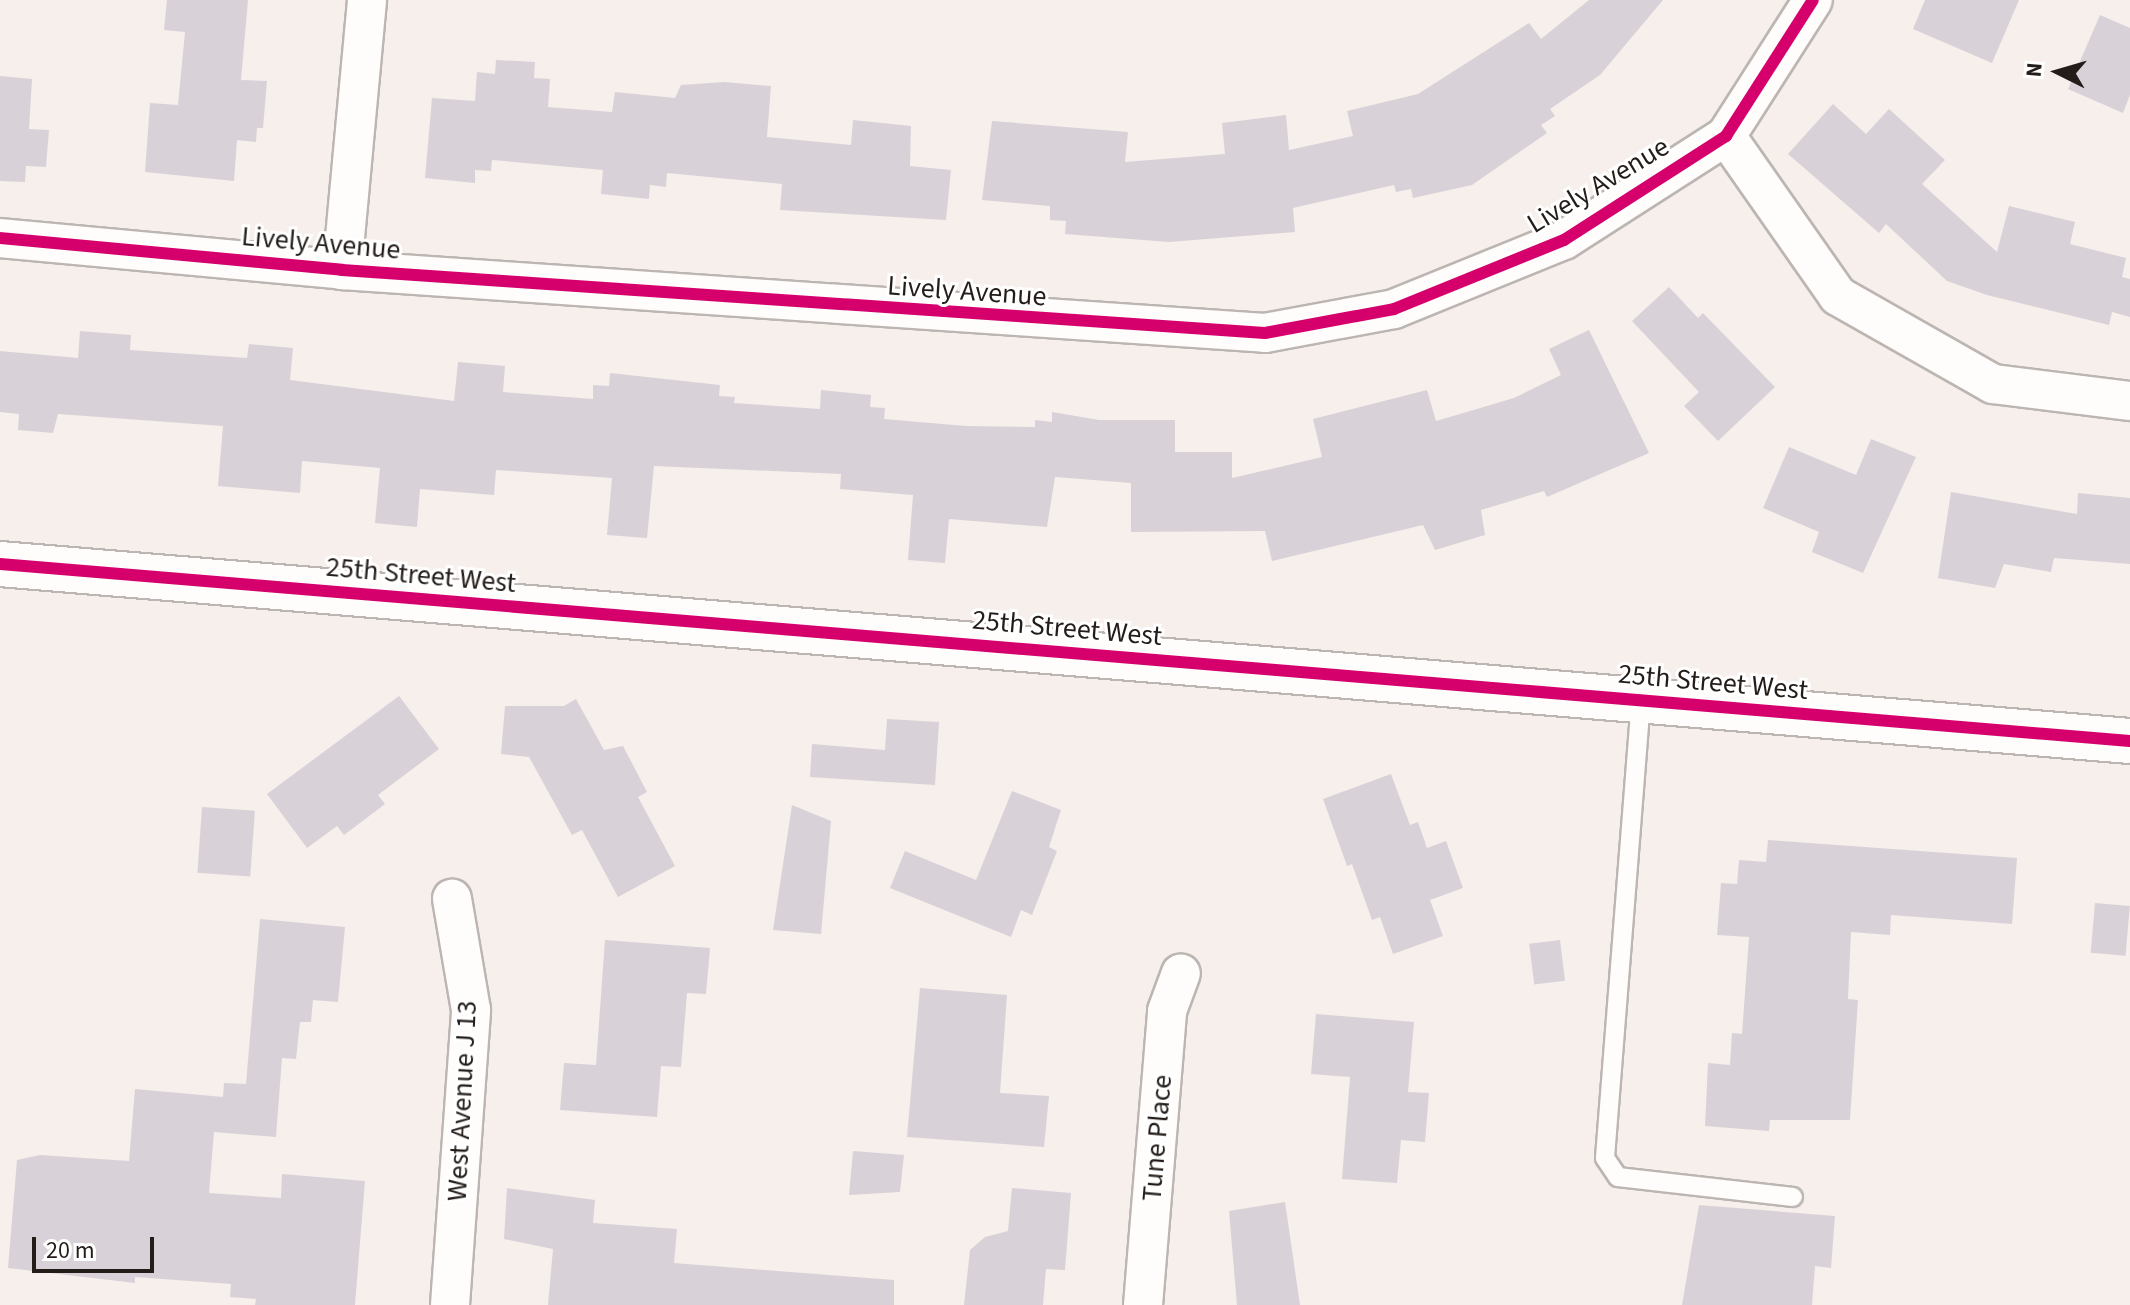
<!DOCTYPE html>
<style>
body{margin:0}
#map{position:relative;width:2130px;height:1305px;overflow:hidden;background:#f7efeb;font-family:"Source Sans 3",sans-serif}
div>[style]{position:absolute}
.building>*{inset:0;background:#d9d1d8;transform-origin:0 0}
.roads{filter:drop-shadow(2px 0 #bcb5b1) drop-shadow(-2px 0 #bcb5b1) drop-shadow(0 2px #bcb5b1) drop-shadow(0 -2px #bcb5b1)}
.service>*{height:18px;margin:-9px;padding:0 9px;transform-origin:9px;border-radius:9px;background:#fefdfc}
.minor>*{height:38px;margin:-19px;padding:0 19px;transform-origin:19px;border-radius:19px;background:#fefdfc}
.tertiary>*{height:44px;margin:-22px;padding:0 22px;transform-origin:22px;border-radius:22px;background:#fefdfc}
.cycleway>*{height:12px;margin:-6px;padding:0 6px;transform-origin:6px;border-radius:6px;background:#d6006c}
span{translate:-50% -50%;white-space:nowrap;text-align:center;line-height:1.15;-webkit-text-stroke:6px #fff;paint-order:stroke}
.street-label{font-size:28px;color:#231c18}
.north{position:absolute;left:2018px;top:32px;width:80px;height:80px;-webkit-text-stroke:6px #fff;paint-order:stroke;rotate:275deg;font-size:22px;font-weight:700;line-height:32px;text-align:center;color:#231c18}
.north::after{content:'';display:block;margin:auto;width:28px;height:36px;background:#231c18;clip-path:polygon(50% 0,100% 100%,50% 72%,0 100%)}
.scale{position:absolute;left:32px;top:1237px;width:122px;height:36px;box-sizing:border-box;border:4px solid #231c18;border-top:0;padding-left:10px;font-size:24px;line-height:28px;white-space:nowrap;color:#231c18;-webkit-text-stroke:6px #fff;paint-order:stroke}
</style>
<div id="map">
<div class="building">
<i style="clip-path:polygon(167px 0,248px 0,241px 80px,267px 81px,263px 128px,257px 128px,256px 142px,237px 140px,234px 181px,145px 172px,150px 103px,178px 105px,185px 32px,164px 30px)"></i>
<i style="clip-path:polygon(1589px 0,1663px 0,1600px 75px,1550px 109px,1555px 116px,1541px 125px,1547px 133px,1472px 185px,1413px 198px,1411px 189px,1396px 192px,1394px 185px,1293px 208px,1295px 232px,1169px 242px,1065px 234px,1066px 221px,1050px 220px,1050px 206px,982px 200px,992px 121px,1128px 132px,1125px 162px,1225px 154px,1222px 123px,1286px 115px,1289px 150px,1353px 136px,1347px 111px,1418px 94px,1529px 23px,1541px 39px)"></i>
<i style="clip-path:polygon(1925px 0,2019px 0,1992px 63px,1913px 29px)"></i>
<i style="clip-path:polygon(2100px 15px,2130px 28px,2130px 95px,2123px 113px,2068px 89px)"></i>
<i style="clip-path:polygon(496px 60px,535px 62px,534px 78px,550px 79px,548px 107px,612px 112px,615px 92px,675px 98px,681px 85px,724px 82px,771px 86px,767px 137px,851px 145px,853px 120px,911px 126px,910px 166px,951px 170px,946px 220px,780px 210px,782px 184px,667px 173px,666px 187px,650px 185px,649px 199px,601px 194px,603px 170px,492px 160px,491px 171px,475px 170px,475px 183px,425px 178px,432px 98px,475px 101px,477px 72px,495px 74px)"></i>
<i style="clip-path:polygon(0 76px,32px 79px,29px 129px,49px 130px,46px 167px,26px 166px,25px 182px,0 181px)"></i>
<i style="clip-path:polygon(1833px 104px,1866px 134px,1889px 109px,1945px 160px,1922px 184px,1997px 252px,2009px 206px,2075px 222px,2070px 244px,2126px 258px,2122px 277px,2130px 279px,2130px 317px,2112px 312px,2109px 325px,1987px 295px,1947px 281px,1886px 224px,1879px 233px,1788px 154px)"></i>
<i style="clip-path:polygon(1669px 287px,1698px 318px,1703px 313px,1775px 387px,1718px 441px,1684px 406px,1699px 392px,1632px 321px)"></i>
<i style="clip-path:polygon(1589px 330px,1649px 453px,1547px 497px,1544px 491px,1481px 510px,1485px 535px,1435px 550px,1423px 525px,1272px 561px,1265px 531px,1131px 532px,1131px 483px,1055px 477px,1047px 527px,949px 519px,945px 563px,908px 560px,913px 495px,840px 489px,841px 474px,654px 466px,647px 538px,607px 535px,612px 478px,496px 470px,494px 495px,420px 489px,417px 527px,375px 523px,380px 468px,302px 461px,300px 493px,218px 486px,223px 426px,58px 414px,53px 433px,18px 430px,19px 414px,0 412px,0 351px,78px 358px,80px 331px,131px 335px,130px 350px,247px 358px,249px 344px,293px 348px,290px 380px,454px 401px,458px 362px,505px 366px,503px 392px,593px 399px,593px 385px,609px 386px,610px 373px,720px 385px,719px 396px,735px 397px,734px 403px,820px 409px,821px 390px,871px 395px,870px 407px,885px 408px,884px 419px,966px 426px,1035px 427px,1035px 420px,1052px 422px,1052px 412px,1099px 420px,1175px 420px,1175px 452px,1232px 452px,1232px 478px,1322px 457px,1313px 419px,1427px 390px,1436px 421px,1514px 398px,1561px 375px,1549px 349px)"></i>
<i style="clip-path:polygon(1871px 439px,1916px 457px,1863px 573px,1812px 552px,1819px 532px,1763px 508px,1789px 447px,1856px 475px)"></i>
<i style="clip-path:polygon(1951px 492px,2077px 514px,2078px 493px,2130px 498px,2130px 564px,2054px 558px,2051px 572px,2004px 564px,1995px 588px,1938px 578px)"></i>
<i style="clip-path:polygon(399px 696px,439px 749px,378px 795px,385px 804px,344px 835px,337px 826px,307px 848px,267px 794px)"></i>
<i style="clip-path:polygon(576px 699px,604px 750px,623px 746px,647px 792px,638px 797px,675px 866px,618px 897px,582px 830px,572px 835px,529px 757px,501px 754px,505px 706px,564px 706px)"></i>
<i style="clip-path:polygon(887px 719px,939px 722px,935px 785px,810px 777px,812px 744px,885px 750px)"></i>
<i style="clip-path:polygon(1391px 774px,1410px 825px,1418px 822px,1427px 848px,1446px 841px,1463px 888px,1430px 900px,1443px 936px,1393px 954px,1380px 917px,1372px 920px,1352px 864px,1347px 866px,1323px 799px)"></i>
<i style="clip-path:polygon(1012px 791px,1061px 810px,1049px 847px,1057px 851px,1032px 915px,1021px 910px,1011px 937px,890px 888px,905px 851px,976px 880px)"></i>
<i style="clip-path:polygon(792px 805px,831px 821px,821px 934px,773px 930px)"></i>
<i style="left:202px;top:807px;width:53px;height:66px;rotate:4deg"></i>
<i style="clip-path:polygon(1768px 840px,2017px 858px,2012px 924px,1891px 915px,1890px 935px,1851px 932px,1848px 999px,1858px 1000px,1850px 1120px,1770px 1120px,1769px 1131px,1705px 1126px,1708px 1063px,1730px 1065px,1732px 1033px,1742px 1034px,1749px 937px,1717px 935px,1721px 883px,1737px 884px,1739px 860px,1766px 862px)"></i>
<i style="left:2095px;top:903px;width:35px;height:50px;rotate:5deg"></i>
<i style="clip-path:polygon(260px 919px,345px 927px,338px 1002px,313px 1000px,311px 1022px,300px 1022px,296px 1059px,282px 1058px,276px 1137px,214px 1132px,209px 1193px,281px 1198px,282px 1174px,365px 1181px,355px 1305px,255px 1305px,256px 1299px,230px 1297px,231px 1284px,135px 1277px,135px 1283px,8px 1268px,17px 1160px,40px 1155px,129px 1161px,135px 1089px,223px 1097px,224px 1083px,246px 1084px)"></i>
<i style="clip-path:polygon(605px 940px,710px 948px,706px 994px,687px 993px,681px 1067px,661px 1066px,657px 1117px,560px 1110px,564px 1063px,596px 1065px)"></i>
<i style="left:1560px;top:940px;width:41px;height:31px;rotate:83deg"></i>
<i style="clip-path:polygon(920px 988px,1007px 995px,1000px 1093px,1049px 1096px,1044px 1147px,907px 1137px)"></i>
<i style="clip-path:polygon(1316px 1014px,1414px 1022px,1408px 1092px,1429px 1093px,1425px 1142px,1401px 1140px,1397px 1183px,1342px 1179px,1350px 1077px,1311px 1074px)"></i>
<i style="clip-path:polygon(853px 1151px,904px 1155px,900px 1192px,849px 1195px)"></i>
<i style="clip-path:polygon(507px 1188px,595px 1200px,593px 1223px,677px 1229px,674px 1263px,894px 1280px,894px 1305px,548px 1305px,553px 1249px,504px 1239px)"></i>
<i style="clip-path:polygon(1012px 1188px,1071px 1193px,1065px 1270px,1046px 1269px,1043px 1305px,964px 1305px,970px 1250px,985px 1237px,1008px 1231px)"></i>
<i style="clip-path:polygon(1285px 1202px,1300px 1305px,1237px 1305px,1229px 1211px)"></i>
<i style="clip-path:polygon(1699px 1205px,1835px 1216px,1831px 1268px,1815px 1266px,1812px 1305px,1682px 1305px)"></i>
</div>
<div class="roads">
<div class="service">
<i style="left:1641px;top:700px;width:459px;rotate:94.5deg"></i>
<i style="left:1605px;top:1158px;width:23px;rotate:56deg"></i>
<i style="left:1618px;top:1177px;width:176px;rotate:6.5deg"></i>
</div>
<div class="minor">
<i style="left:1726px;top:136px;width:195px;rotate:55deg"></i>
<i style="left:1838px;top:296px;width:178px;rotate:29.6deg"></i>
<i style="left:1993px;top:384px;width:138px;rotate:7.1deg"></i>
<i style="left:0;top:238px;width:343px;rotate:5.3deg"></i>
<i style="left:342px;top:270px;width:925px;rotate:3.9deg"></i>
<i style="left:1265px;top:333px;width:131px;rotate:-10.5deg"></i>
<i style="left:1394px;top:309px;width:183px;rotate:-22.1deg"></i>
<i style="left:1564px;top:240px;width:193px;rotate:-32.7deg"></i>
<i style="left:1726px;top:136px;width:161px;rotate:-57.4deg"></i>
<i style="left:342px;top:270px;width:271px;rotate:-84.7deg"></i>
<i style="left:450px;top:1305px;width:296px;rotate:-85.9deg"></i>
<i style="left:471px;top:1010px;width:113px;rotate:-99.7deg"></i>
<i style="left:1143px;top:1305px;width:295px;rotate:-85.3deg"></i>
<i style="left:1167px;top:1011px;width:40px;rotate:-69.8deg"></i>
</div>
<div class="tertiary">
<i style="left:0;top:564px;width:2137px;rotate:4.75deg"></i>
</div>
</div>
<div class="cycleway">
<i style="left:0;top:238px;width:343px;rotate:5.3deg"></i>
<i style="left:342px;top:270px;width:925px;rotate:3.9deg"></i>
<i style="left:1265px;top:333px;width:131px;rotate:-10.5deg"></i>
<i style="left:1394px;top:309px;width:183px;rotate:-22.1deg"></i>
<i style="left:1564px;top:240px;width:193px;rotate:-32.7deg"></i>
<i style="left:1726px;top:136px;width:161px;rotate:-57.4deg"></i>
<i style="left:0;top:564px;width:2137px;rotate:4.75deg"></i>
</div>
<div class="street-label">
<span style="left:1598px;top:185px;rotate:-31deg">Lively Avenue</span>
<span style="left:321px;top:243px;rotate:5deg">Lively Avenue</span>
<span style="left:967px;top:291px;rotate:4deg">Lively Avenue</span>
<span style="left:421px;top:575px;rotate:5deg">25th Street West</span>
<span style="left:1067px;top:628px;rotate:5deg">25th Street West</span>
<span style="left:1713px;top:682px;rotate:5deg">25th Street West</span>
<span style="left:462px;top:1101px;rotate:-87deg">West Avenue J 13</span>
<span style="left:1157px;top:1138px;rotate:-85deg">Tune Place</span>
</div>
<div class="north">N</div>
<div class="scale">20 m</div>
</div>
